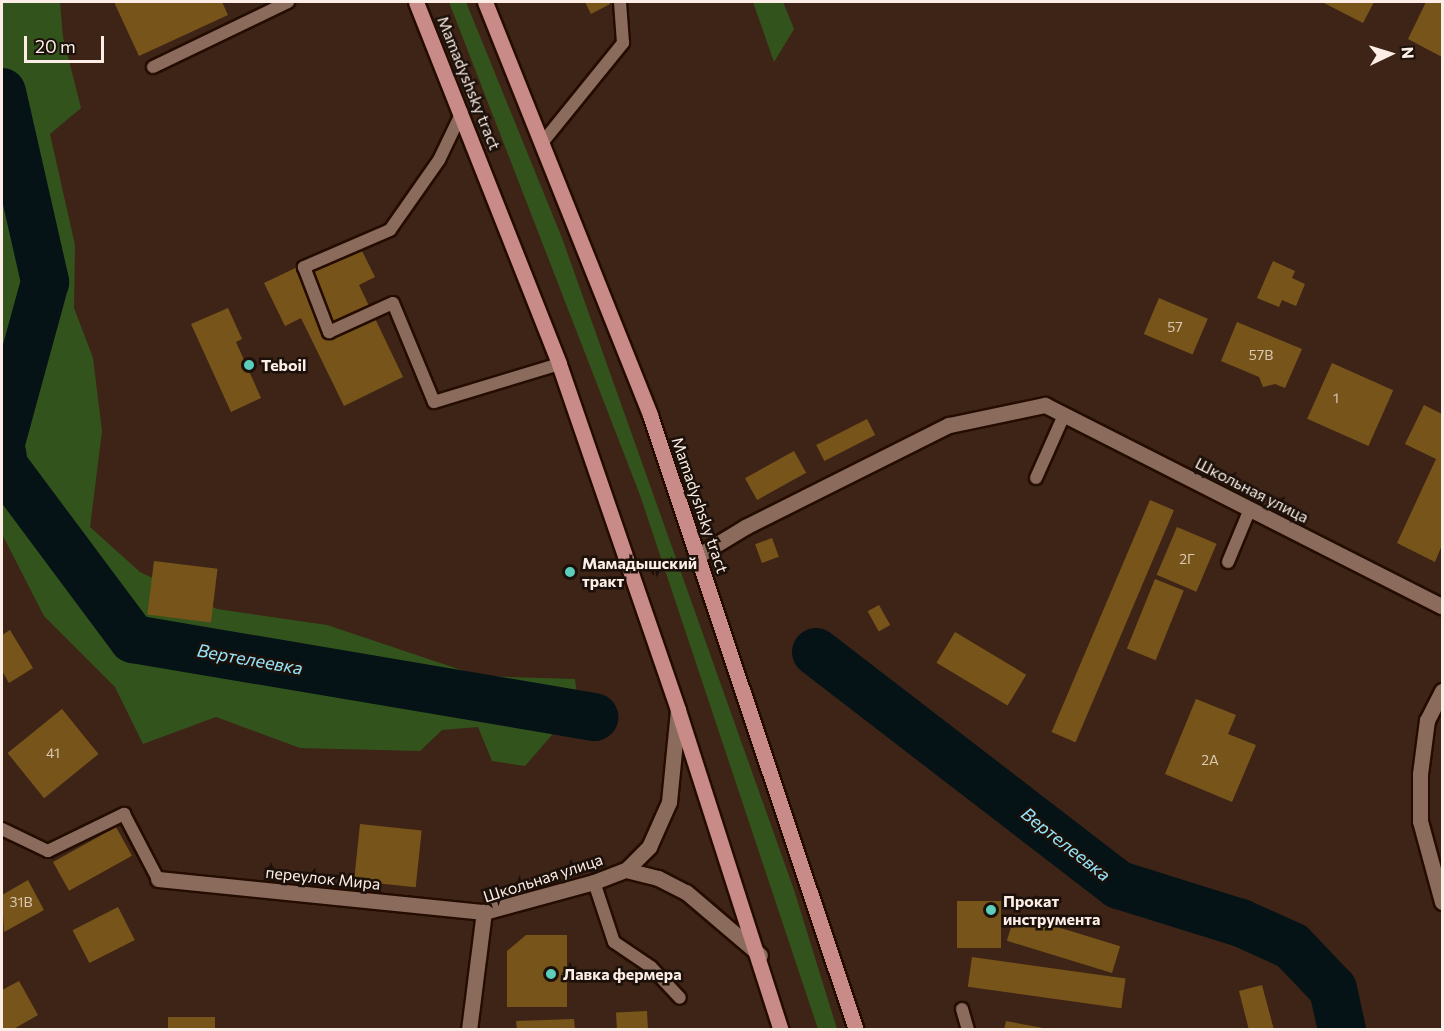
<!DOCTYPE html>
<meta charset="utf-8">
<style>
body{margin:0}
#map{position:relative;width:1444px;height:1031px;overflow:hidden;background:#3e2416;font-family:Commissioner,sans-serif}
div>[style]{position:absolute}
.green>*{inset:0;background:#32541c}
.river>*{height:48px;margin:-24px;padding:0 24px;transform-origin:24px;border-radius:24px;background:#051317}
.building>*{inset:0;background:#77551a;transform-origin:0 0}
.roads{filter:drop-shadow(2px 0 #240c01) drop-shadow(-2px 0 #240c01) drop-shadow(0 2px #240c01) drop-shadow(0 -2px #240c01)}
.lane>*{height:12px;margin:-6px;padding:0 6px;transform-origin:6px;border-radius:6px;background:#8b6c5c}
.street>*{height:15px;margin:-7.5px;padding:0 7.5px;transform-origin:7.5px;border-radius:7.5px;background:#8b6c5c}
.primary>*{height:15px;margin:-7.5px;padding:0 7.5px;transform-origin:7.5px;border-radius:7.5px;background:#c98b87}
.dots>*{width:16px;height:16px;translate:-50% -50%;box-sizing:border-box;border:3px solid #1c110a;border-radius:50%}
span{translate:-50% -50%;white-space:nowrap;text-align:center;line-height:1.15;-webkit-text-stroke:5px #1c110a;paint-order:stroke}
.number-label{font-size:14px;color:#dbc8b3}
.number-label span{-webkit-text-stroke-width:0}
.street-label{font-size:16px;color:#fceee6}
.poi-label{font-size:16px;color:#fceee6;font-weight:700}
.left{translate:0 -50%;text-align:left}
.water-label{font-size:18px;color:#96e5fb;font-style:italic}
.frame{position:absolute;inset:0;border:3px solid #fceee6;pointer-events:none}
.north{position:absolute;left:1360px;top:24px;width:60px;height:60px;-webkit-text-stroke:4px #1c110a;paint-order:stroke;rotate:86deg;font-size:16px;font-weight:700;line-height:24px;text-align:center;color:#fceee6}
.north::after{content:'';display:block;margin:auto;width:21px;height:27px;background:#fceee6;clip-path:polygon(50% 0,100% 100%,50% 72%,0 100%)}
.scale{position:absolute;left:24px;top:36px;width:80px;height:27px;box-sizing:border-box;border:3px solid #fceee6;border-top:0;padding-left:8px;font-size:18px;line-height:21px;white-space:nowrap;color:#fceee6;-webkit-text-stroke:4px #1c110a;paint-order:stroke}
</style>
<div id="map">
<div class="green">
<i style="clip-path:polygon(2px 2px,60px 2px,63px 37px,81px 108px,50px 134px,75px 245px,74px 308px,93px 358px,102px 431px,90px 527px,140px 572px,217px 609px,327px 625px,479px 676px,575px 679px,581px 730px,558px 728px,525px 766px,492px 761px,478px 727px,442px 730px,420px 751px,300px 748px,216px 717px,143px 744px,115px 687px,44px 616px,2px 534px)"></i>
<i style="clip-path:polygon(449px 2px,466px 2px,562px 238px,794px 890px,837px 1029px,818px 1029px,640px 495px)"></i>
<i style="clip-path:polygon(753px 2px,783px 2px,794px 29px,774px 62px)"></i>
</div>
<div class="river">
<i style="left:2px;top:92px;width:195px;rotate:77.2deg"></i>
<i style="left:45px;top:282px;width:163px;rotate:105.3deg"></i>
<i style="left:2px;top:452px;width:14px;rotate:82deg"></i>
<i style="left:4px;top:466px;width:216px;rotate:53.3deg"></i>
<i style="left:133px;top:639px;width:468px;rotate:9.6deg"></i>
<i style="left:816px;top:652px;width:382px;rotate:37.6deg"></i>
<i style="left:1119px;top:885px;width:128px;rotate:17.3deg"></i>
<i style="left:1241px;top:923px;width:56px;rotate:24.3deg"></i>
<i style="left:1292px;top:946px;width:59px;rotate:46.4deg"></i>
<i style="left:1333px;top:989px;width:42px;rotate:77.6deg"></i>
</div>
<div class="building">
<i style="clip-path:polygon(114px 2px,222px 2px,228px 15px,139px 56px)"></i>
<i style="clip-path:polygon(585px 2px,609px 2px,610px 4px,591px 14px)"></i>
<i style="clip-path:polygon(1322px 2px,1374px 2px,1363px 23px)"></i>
<i style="clip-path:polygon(1426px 2px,1442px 2px,1442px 57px,1408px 39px)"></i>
<i style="clip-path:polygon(356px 239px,375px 277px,359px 285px,403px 377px,344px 406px,301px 318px,285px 326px,264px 283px)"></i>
<i style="clip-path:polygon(1273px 261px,1295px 271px,1292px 278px,1305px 284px,1296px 306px,1282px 300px,1279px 307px,1257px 298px)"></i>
<i style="left:1159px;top:298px;width:53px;height:39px;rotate:23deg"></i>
<i style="clip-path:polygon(228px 308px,242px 339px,236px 342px,261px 398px,231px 412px,191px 324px)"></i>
<i style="clip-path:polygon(1237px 322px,1302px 349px,1285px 388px,1275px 384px,1263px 387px,1259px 377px,1221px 361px)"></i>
<i style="left:1332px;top:363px;width:67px;height:61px;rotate:24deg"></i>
<i style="clip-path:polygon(1424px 405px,1442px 414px,1442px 545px,1435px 562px,1397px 543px,1436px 459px,1405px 444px)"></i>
<i style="left:867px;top:419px;width:18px;height:57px;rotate:63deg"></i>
<i style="left:794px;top:451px;width:25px;height:56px;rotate:61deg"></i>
<i style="left:1150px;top:500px;width:26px;height:252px;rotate:23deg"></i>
<i style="left:1177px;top:527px;width:43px;height:52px;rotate:23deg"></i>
<i style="left:772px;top:538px;width:20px;height:18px;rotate:70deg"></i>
<i style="left:154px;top:561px;width:64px;height:54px;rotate:7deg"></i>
<i style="left:1155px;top:579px;width:31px;height:75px;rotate:22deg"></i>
<i style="left:879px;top:605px;width:23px;height:13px;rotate:61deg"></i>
<i style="clip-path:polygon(10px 630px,33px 668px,9px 683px,2px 671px,2px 635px)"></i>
<i style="left:955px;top:632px;width:83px;height:36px;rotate:31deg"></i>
<i style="clip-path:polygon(1196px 699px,1236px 715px,1228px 734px,1256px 745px,1232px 802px,1165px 774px)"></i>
<i style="left:62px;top:709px;width:58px;height:70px;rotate:51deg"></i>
<i style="left:360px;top:824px;width:62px;height:57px;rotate:6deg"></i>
<i style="left:116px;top:827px;width:33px;height:72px;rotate:61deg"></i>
<i style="clip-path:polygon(28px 880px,44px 910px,4px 932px,2px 895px)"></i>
<i style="left:957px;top:901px;width:44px;height:47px"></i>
<i style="left:118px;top:907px;width:37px;height:51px;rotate:63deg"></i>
<i style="left:1015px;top:914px;width:110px;height:28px;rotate:17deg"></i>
<i style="clip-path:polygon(526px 935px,567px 935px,567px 1007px,507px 1007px,507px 951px)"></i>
<i style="left:972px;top:957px;width:155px;height:30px;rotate:8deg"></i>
<i style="clip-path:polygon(19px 981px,38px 1015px,12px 1030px,2px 1030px,2px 990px)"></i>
<i style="clip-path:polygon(1262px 985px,1274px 1030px,1249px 1030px,1239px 991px)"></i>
<i style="left:647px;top:1011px;width:19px;height:31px;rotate:87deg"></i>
<i style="left:168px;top:1017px;width:47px;height:13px"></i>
<i style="clip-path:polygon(574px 1019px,575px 1030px,517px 1030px,516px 1021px)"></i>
<i style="clip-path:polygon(1006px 1021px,1043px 1028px,1043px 1030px,1004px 1030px)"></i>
</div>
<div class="roads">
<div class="lane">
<i style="left:153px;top:67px;width:150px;rotate:-25.7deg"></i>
<i style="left:462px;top:112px;width:53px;rotate:115.6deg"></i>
<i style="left:439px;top:160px;width:85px;rotate:125deg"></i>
<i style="left:390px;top:230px;width:94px;rotate:156.7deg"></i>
<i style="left:304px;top:267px;width:70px;rotate:69deg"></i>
<i style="left:329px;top:332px;width:70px;rotate:-24.4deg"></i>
<i style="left:393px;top:303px;width:107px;rotate:67.5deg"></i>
<i style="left:434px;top:402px;width:131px;rotate:-16.9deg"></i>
<i style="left:542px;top:143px;width:129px;rotate:-51deg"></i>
<i style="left:623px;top:43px;width:41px;rotate:-94.2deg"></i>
<i style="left:1036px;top:478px;width:69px;rotate:-66deg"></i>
<i style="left:1228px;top:562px;width:57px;rotate:-67.5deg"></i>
<i style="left:2px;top:829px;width:51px;rotate:25.6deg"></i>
<i style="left:48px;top:851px;width:85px;rotate:-26deg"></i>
<i style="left:124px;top:814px;width:73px;rotate:62.4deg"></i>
<i style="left:594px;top:882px;width:63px;rotate:71.6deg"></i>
<i style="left:614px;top:942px;width:45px;rotate:34deg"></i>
<i style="left:651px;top:967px;width:42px;rotate:46.9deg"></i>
<i style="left:962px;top:1009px;width:22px;rotate:74deg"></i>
</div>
<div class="street">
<i style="left:699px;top:555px;width:54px;rotate:-31.3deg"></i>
<i style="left:745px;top:527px;width:228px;rotate:-26.6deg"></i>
<i style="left:949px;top:425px;width:98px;rotate:-11.8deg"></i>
<i style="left:1045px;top:405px;width:445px;rotate:26.9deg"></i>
<i style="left:1442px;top:691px;width:33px;rotate:117deg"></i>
<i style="left:1427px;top:720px;width:54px;rotate:97.4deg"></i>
<i style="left:1420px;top:774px;width:47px;rotate:90deg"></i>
<i style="left:1420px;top:821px;width:84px;rotate:74.8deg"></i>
<i style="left:626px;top:870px;width:33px;rotate:14deg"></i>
<i style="left:658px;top:878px;width:31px;rotate:27deg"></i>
<i style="left:686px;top:892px;width:97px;rotate:40.4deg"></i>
<i style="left:158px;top:879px;width:328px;rotate:5.8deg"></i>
<i style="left:469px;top:1030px;width:119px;rotate:-82.8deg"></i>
<i style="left:484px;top:912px;width:114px;rotate:-15.3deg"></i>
<i style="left:594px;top:882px;width:34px;rotate:-21deg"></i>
<i style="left:626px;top:870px;width:33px;rotate:-45deg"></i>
<i style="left:649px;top:847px;width:49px;rotate:-66deg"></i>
<i style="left:669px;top:802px;width:92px;rotate:-84.4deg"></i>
</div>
<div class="primary">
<i style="left:416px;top:2px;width:389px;rotate:68.4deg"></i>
<i style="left:559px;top:364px;width:366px;rotate:71deg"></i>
<i style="left:678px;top:710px;width:336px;rotate:72.2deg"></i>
<i style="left:485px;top:2px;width:445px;rotate:68.2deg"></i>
<i style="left:650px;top:415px;width:649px;rotate:71.48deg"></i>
</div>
</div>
<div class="dots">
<i style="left:249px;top:365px;background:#5bcebc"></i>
<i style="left:570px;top:572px;background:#5bcebc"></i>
<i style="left:991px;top:910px;background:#5bcebc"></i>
<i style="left:551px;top:974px;background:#5bcebc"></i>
</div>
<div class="number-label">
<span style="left:1175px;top:327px">57</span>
<span style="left:1261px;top:355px">57В</span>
<span style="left:1336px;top:398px">1</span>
<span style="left:1187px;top:559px">2Г</span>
<span style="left:53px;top:753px">41</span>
<span style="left:1210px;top:760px">2А</span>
<span style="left:21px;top:902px">31В</span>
</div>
<div class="street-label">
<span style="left:469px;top:83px;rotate:68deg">Mamadyshsky tract</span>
<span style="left:1252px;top:490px;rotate:27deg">Школьная улица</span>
<span style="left:700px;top:505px;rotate:71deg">Mamadyshsky tract</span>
<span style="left:323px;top:878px;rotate:6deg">переулок Мира</span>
<span style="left:543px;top:878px;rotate:-18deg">Школьная улица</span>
</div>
<div class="poi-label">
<span class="left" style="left:261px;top:365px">Teboil</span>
<span class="left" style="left:582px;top:572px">Мамадышский<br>тракт</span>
<span class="left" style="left:1003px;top:910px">Прокат<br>инструмента</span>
<span class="left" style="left:563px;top:974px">Лавка фермера</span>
</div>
<div class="water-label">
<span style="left:250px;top:659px;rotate:10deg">Вертелеевка</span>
<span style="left:1066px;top:844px;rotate:38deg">Вертелеевка</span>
</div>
<div class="frame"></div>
<div class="north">N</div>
<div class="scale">20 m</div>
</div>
